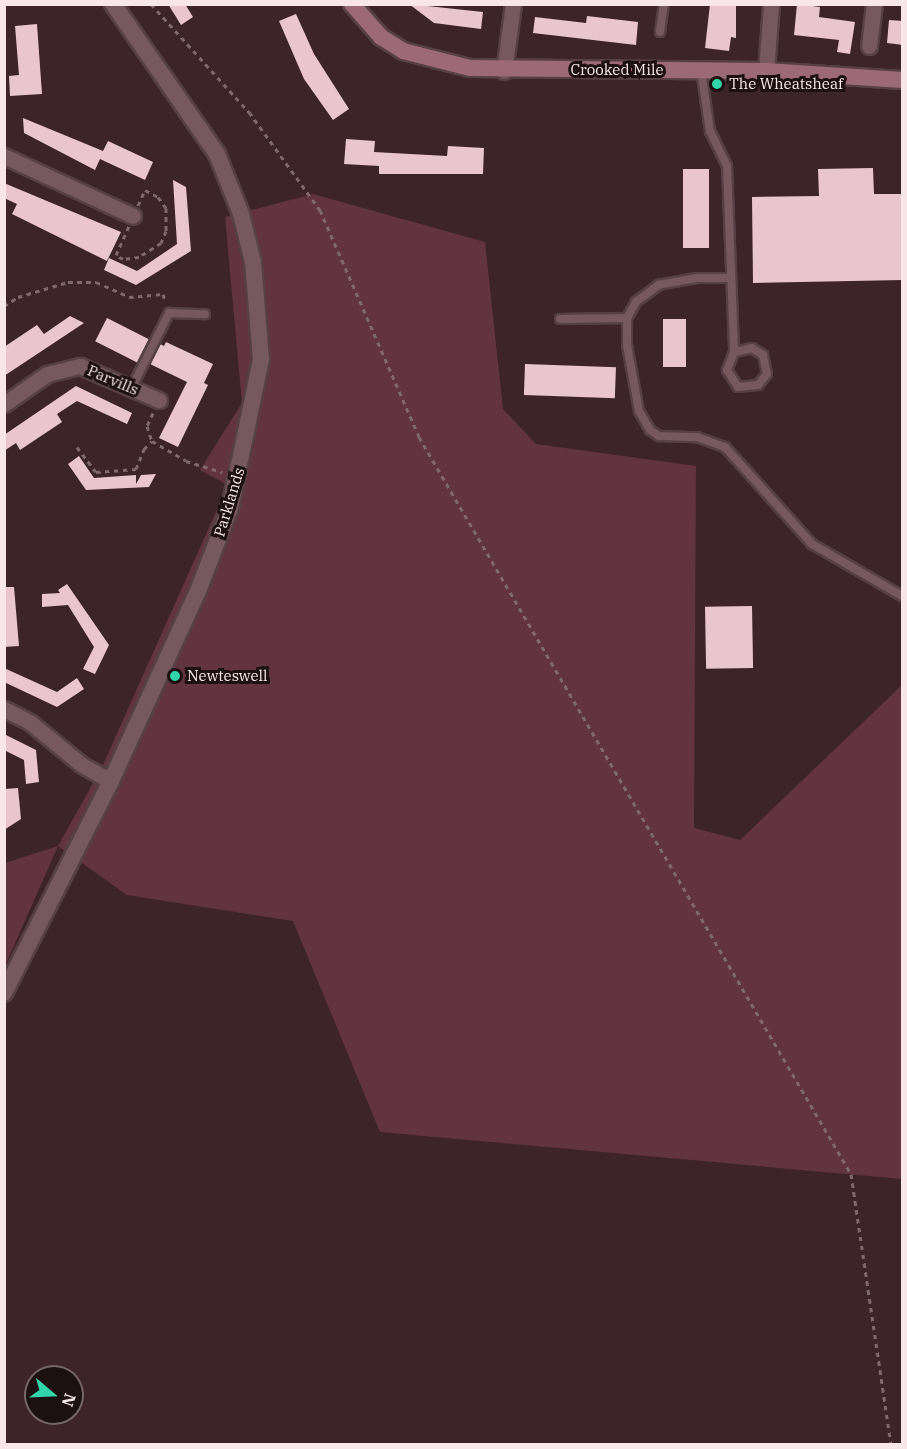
<!DOCTYPE html>
<style>
body{margin:0}
#map{position:relative;width:907px;height:1449px;overflow:hidden;background:#3d232a;font-family:"IBM Plex Serif",serif}
div>[style]{position:absolute}
.green>*{inset:0;background:#613440}
.building>*{inset:0;background:#e9c6ce;transform-origin:0 0}
.path>*{height:3px;margin-top:-1.5px;transform-origin:0;background:repeating-linear-gradient(90deg,#7f686e 0 4.5px,transparent 0 9px)}
.roads{filter:drop-shadow(2px 0 #564046) drop-shadow(-2px 0 #564046) drop-shadow(0 2px #564046) drop-shadow(0 -2px #564046)}
.service>*{height:8px;margin:-4px;padding:0 4px;transform-origin:4px;border-radius:4px;background:#76585f}
.minor>*{height:15px;margin:-7.5px;padding:0 7.5px;transform-origin:7.5px;border-radius:7.5px;background:#76585f}
.tertiary>*{height:16px;margin:-8px;padding:0 8px;transform-origin:8px;border-radius:8px;background:#76585f}
.secondary>*{height:16px;margin:-8px;padding:0 8px;transform-origin:8px;border-radius:8px;background:#9c6a77}
.dots>*{width:16px;height:16px;translate:-50% -50%;box-sizing:border-box;border:3px solid #1c1013;border-radius:50%}
span{translate:-50% -50%;white-space:nowrap;text-align:center;line-height:1.15;-webkit-text-stroke:6px #1c1013;paint-order:stroke}
.street-label{font-size:15px;color:#f8e6ea}
.poi-label{font-size:15px;color:#f8e6ea}
.left{translate:0 -50%;text-align:left}
.frame{position:absolute;inset:0;border:6px solid #f8e6ea;pointer-events:none}
.north{position:absolute;left:24px;top:1365px;width:60px;height:60px;box-sizing:border-box;background:#1c1013;border:2px solid #746669;border-radius:50%;rotate:109deg;font-size:16px;font-weight:700;line-height:24px;text-align:center;color:#f8e6ea}
.north::after{content:'';display:block;margin:auto;width:21px;height:27px;background:#32d4a9;clip-path:polygon(50% 0,100% 100%,50% 72%,0 100%)}
</style>
<div id="map">
<div class="green">
<i style="clip-path:polygon(313px 194px,485px 242px,503px 409px,536px 444px,696px 466px,694px 828px,740px 840px,902px 685px,902px 1179px,380px 1132px,293px 921px,127px 895px,58px 846px,5px 966px,5px 863px,58px 846px,102px 767px,228px 485px,200px 470px,242px 403px,225px 217px)"></i>
</div>
<div class="building">
<i style="clip-path:polygon(168px 4px,185px 4px,193px 17px,181px 25px)"></i>
<i style="clip-path:polygon(409px 4px,483px 12px,481px 29px,434px 23px)"></i>
<i style="clip-path:polygon(710px 4px,736px 4px,736px 38px,731px 37px,729px 51px,705px 48px)"></i>
<i style="clip-path:polygon(797px 4px,820px 7px,819px 17px,855px 22px,850px 54px,837px 52px,839px 40px,794px 35px)"></i>
<i style="clip-path:polygon(296px 14px,314px 54px,349px 109px,333px 120px,304px 79px,279px 21px)"></i>
<i style="clip-path:polygon(587px 16px,638px 22px,636px 45px,533px 33px,535px 17px,586px 23px)"></i>
<i style="clip-path:polygon(889px 20px,903px 21px,903px 45px,887px 43px)"></i>
<i style="clip-path:polygon(37px 24px,42px 94px,10px 96px,9px 76px,19px 75px,15px 26px)"></i>
<i style="clip-path:polygon(23px 118px,103px 151px,108px 141px,153px 162px,145px 180px,100px 159px,95px 170px,24px 133px)"></i>
<i style="clip-path:polygon(346px 139px,375px 141px,374px 152px,447px 156px,448px 146px,484px 148px,483px 174px,379px 174px,379px 166px,344px 164px)"></i>
<i style="clip-path:polygon(873px 168px,874px 194px,903px 194px,903px 280px,753px 283px,752px 197px,819px 196px,818px 169px)"></i>
<i style="left:683px;top:169px;width:26px;height:79px"></i>
<i style="clip-path:polygon(173px 180px,186px 187px,191px 251px,136px 285px,104px 270px,109px 258px,137px 271px,177px 244px)"></i>
<i style="clip-path:polygon(4px 183px,121px 232px,107px 261px,12px 214px,17px 204px,4px 198px)"></i>
<i style="clip-path:polygon(70px 316px,84px 323px,4px 376px,4px 347px,37px 325px,44px 334px)"></i>
<i style="left:107px;top:318px;width:47px;height:26px;rotate:27deg"></i>
<i style="left:663px;top:319px;width:23px;height:48px"></i>
<i style="clip-path:polygon(166px 342px,213px 364px,204px 383px,208px 385px,178px 447px,159px 438px,187px 382px,150px 364px,160px 344px,164px 346px)"></i>
<i style="left:525px;top:364px;width:91px;height:31px;rotate:2deg"></i>
<i style="clip-path:polygon(76px 386px,132px 413px,127px 424px,77px 401px,57px 414px,62px 422px,20px 450px,16px 443px,4px 451px,4px 435px)"></i>
<i style="clip-path:polygon(79px 456px,94px 478px,136px 475px,136px 484px,141px 475px,156px 474px,149px 487px,86px 490px,68px 464px)"></i>
<i style="clip-path:polygon(67px 584px,109px 645px,95px 674px,83px 669px,94px 647px,68px 605px,42px 607px,42px 594px,60px 593px,58px 590px)"></i>
<i style="clip-path:polygon(4px 587px,14px 587px,19px 646px,4px 647px)"></i>
<i style="left:752px;top:606px;width:62px;height:47px;rotate:89deg"></i>
<i style="clip-path:polygon(4px 668px,57px 692px,77px 678px,84px 689px,57px 707px,4px 682px)"></i>
<i style="clip-path:polygon(4px 734px,36px 750px,39px 782px,26px 784px,24px 760px,4px 750px)"></i>
<i style="clip-path:polygon(18px 788px,21px 819px,4px 830px,5px 789px)"></i>
</div>
<div class="path">
<i style="left:151px;top:4px;width:146px;rotate:47.8deg"></i>
<i style="left:249px;top:112px;width:121px;rotate:54.1deg"></i>
<i style="left:320px;top:210px;width:248px;rotate:66.4deg"></i>
<i style="left:419px;top:437px;width:854px;rotate:59.62deg"></i>
<i style="left:851px;top:1174px;width:273px;rotate:81.6deg"></i>
<i style="left:145px;top:190px;width:15px;rotate:28deg"></i>
<i style="left:158px;top:197px;width:14px;rotate:54deg"></i>
<i style="left:166px;top:208px;width:23px;rotate:90deg"></i>
<i style="left:166px;top:231px;width:13px;rotate:113deg"></i>
<i style="left:161px;top:243px;width:26px;rotate:148deg"></i>
<i style="left:139px;top:257px;width:16px;rotate:173deg"></i>
<i style="left:123px;top:259px;width:8px;rotate:-150deg"></i>
<i style="left:116px;top:255px;width:71px;rotate:-66deg"></i>
<i style="left:4px;top:306px;width:17px;rotate:-33deg"></i>
<i style="left:18px;top:297px;width:52px;rotate:-16.7deg"></i>
<i style="left:68px;top:282px;width:28px"></i>
<i style="left:96px;top:282px;width:36px;rotate:24deg"></i>
<i style="left:129px;top:297px;width:34px;rotate:-5deg"></i>
<i style="left:163px;top:294px;width:7px;rotate:74deg"></i>
<i style="left:153px;top:413px;width:14px;rotate:115deg"></i>
<i style="left:147px;top:426px;width:16px;rotate:72deg"></i>
<i style="left:152px;top:441px;width:39px;rotate:30deg"></i>
<i style="left:186px;top:461px;width:38px;rotate:17deg"></i>
<i style="left:77px;top:447px;width:31px;rotate:53deg"></i>
<i style="left:96px;top:472px;width:40px;rotate:-4.3deg"></i>
<i style="left:136px;top:469px;width:22px;rotate:-68deg"></i>
<i style="left:144px;top:449px;width:11px;rotate:-45deg"></i>
</div>
<div class="roads">
<div class="service">
<i style="left:660px;top:32px;width:28px;rotate:-82deg"></i>
<i style="left:701px;top:70px;width:62px;rotate:81.6deg"></i>
<i style="left:710px;top:131px;width:39px;rotate:64deg"></i>
<i style="left:727px;top:166px;width:186px;rotate:87.8deg"></i>
<i style="left:734px;top:352px;width:19px;rotate:111deg"></i>
<i style="left:727px;top:370px;width:20px;rotate:57deg"></i>
<i style="left:738px;top:387px;width:20px;rotate:-6deg"></i>
<i style="left:758px;top:385px;width:14px;rotate:-51deg"></i>
<i style="left:767px;top:374px;width:19px;rotate:-102deg"></i>
<i style="left:763px;top:355px;width:13px;rotate:-148deg"></i>
<i style="left:752px;top:348px;width:18px;rotate:167deg"></i>
<i style="left:730px;top:278px;width:33px;rotate:180deg"></i>
<i style="left:697px;top:278px;width:39px;rotate:170deg"></i>
<i style="left:659px;top:285px;width:29px;rotate:144deg"></i>
<i style="left:636px;top:302px;width:18px;rotate:119deg"></i>
<i style="left:627px;top:318px;width:27px;rotate:90deg"></i>
<i style="left:627px;top:345px;width:67px;rotate:79.7deg"></i>
<i style="left:639px;top:411px;width:22px;rotate:60deg"></i>
<i style="left:650px;top:430px;width:11px;rotate:34deg"></i>
<i style="left:659px;top:436px;width:38px;rotate:2deg"></i>
<i style="left:697px;top:437px;width:30px;rotate:20deg"></i>
<i style="left:725px;top:447px;width:130px;rotate:48.1deg"></i>
<i style="left:812px;top:544px;width:104px;rotate:30deg"></i>
<i style="left:560px;top:319px;width:67px;rotate:-0.9deg"></i>
<i style="left:132px;top:387px;width:83px;rotate:-63.4deg"></i>
<i style="left:169px;top:313px;width:36px;rotate:2deg"></i>
</div>
<div class="minor">
<i style="left:869px;top:46px;width:42px;rotate:-83.2deg"></i>
<i style="left:504px;top:71px;width:68px;rotate:-82.3deg"></i>
<i style="left:766px;top:71px;width:67px;rotate:-85.7deg"></i>
<i style="left:4px;top:156px;width:142px;rotate:24.9deg"></i>
<i style="left:4px;top:404px;width:52px;rotate:-34.9deg"></i>
<i style="left:47px;top:374px;width:34px;rotate:-14deg"></i>
<i style="left:80px;top:366px;width:86px;rotate:23.3deg"></i>
<i style="left:4px;top:709px;width:30px;rotate:27deg"></i>
<i style="left:31px;top:723px;width:66px;rotate:39.5deg"></i>
<i style="left:82px;top:765px;width:33px;rotate:29deg"></i>
</div>
<div class="tertiary">
<i style="left:4px;top:993px;width:237px;rotate:-63.2deg"></i>
<i style="left:111px;top:781px;width:209px;rotate:-65.4deg"></i>
<i style="left:198px;top:591px;width:89px;rotate:-68.9deg"></i>
<i style="left:230px;top:508px;width:152px;rotate:-78.2deg"></i>
<i style="left:261px;top:359px;width:97px;rotate:-94.7deg"></i>
<i style="left:253px;top:262px;width:49px;rotate:-104deg"></i>
<i style="left:241px;top:214px;width:65px;rotate:-111.8deg"></i>
<i style="left:217px;top:154px;width:183px;rotate:-124.7deg"></i>
</div>
<div class="secondary">
<i style="left:352px;top:4px;width:44px;rotate:48.7deg"></i>
<i style="left:381px;top:37px;width:26px;rotate:32deg"></i>
<i style="left:403px;top:51px;width:69px;rotate:14.2deg"></i>
<i style="left:470px;top:68px;width:296px;rotate:0.6deg"></i>
<i style="left:766px;top:71px;width:136px;rotate:3.8deg"></i>
</div>
</div>
<div class="dots">
<i style="left:717px;top:84px;background:#32d4a9"></i>
<i style="left:175px;top:676px;background:#32d4a9"></i>
</div>
<div class="street-label">
<span style="left:617px;top:70px">Crooked Mile</span>
<span style="left:113px;top:380px;rotate:23deg">Parvills</span>
<span style="left:229px;top:502px;rotate:-73deg">Parklands</span>
</div>
<div class="poi-label">
<span class="left" style="left:729px;top:84px">The Wheatsheaf</span>
<span class="left" style="left:187px;top:676px">Newteswell</span>
</div>
<div class="frame"></div>
<div class="north">N</div>
</div>
